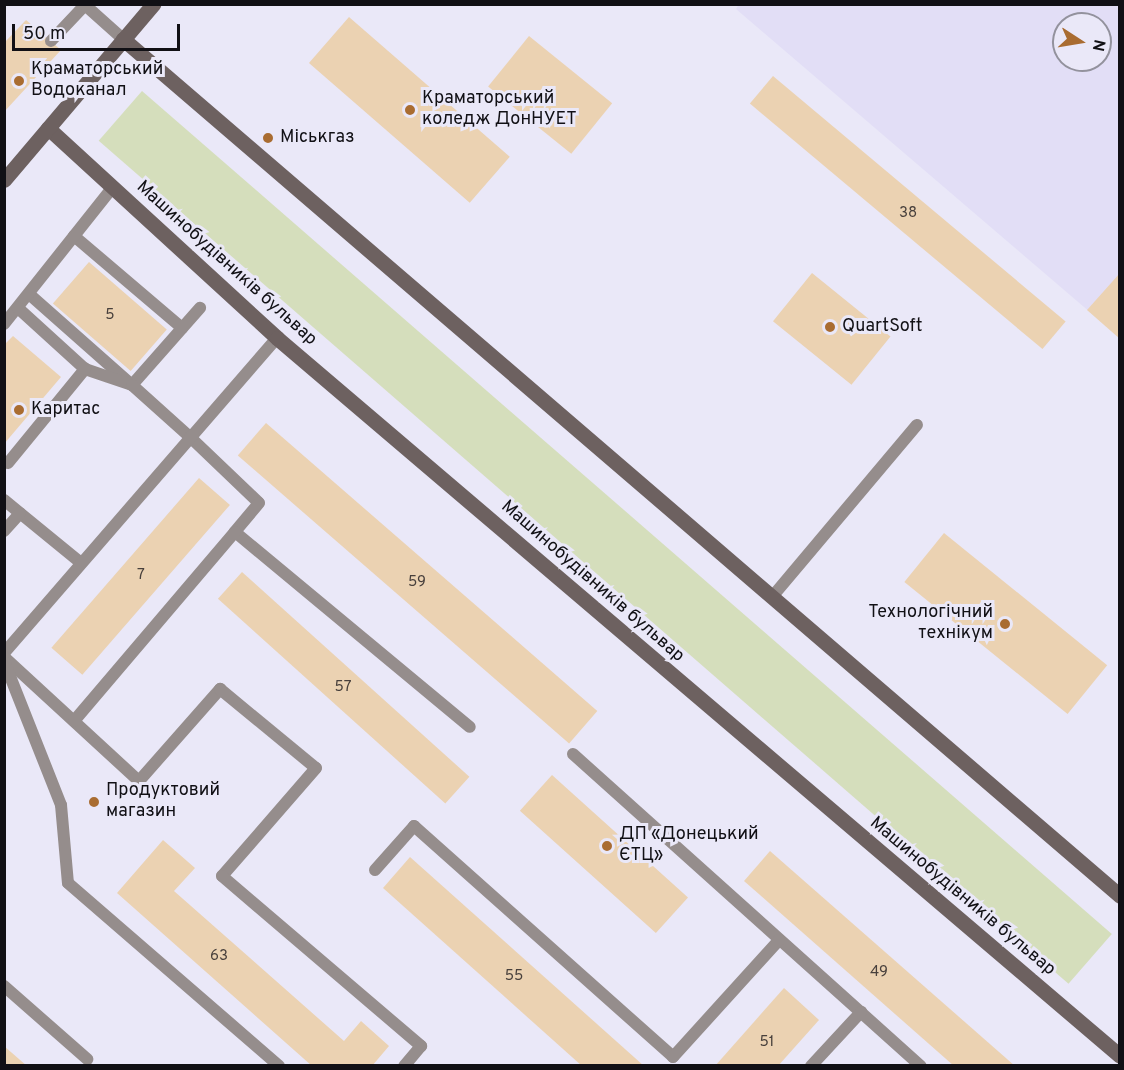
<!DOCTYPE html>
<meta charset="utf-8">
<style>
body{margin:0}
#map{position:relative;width:1124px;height:1070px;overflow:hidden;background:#eae8f8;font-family:Overpass,sans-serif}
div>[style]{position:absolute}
.built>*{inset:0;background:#e2def6}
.green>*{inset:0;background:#d5debc;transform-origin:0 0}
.building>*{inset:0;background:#ebd2b2;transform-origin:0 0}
.lane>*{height:12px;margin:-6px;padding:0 6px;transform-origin:6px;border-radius:6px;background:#958d8c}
.secondary>*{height:15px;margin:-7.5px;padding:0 7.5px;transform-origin:7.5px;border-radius:7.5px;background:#6d6160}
.dots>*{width:16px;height:16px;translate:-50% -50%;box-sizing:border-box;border:3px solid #eae8f8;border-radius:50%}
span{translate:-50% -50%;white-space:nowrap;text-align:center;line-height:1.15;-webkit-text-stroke:6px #eae8f8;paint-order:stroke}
.number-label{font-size:15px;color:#48403c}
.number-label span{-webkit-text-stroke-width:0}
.poi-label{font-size:18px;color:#111015}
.left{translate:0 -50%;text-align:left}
.right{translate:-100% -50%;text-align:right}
.street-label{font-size:18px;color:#111015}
.frame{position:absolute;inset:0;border:6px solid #111015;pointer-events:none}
.north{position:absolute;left:1052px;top:12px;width:60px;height:60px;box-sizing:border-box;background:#eae8f8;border:2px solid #93929d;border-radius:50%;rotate:102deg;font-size:16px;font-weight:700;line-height:24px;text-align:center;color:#111015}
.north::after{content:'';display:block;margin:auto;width:21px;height:27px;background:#a96c31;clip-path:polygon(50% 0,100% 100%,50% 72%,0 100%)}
.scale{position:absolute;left:12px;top:24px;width:168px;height:27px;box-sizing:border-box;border:3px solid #111015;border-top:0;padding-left:8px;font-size:18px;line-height:21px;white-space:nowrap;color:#111015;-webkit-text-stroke:4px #eae8f8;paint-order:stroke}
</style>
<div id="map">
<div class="built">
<i style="clip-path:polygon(evenodd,739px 4px,1119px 5px,1119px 337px,736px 9px,739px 4px,1064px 24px,1100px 24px,1100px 60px,1064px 60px,1064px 24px)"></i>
</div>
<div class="green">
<i style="left:142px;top:91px;width:1285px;height:66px;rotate:41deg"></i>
</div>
<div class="building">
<i style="left:349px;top:17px;width:213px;height:61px;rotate:41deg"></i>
<i style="clip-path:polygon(26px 20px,61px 50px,4px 112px,4px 43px)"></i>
<i style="left:529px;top:36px;width:107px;height:65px;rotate:39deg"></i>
<i style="left:773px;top:76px;width:382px;height:36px;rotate:40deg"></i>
<i style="left:89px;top:262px;width:103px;height:55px;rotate:41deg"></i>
<i style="left:812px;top:273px;width:101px;height:62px;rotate:39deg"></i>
<i style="clip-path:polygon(1120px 273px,1120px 339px,1087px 310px)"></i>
<i style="clip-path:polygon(13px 336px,61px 377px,4px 444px,4px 345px)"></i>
<i style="left:266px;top:423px;width:439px;height:43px;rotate:41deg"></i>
<i style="left:199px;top:478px;width:41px;height:225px;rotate:41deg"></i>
<i style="left:944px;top:533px;width:210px;height:63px;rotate:39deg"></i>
<i style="left:242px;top:572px;width:306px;height:36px;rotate:42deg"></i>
<i style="left:552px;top:775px;width:183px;height:48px;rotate:42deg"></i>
<i style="clip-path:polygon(163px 840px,195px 868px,174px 891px,344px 1041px,361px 1021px,389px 1046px,372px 1066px,312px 1066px,117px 893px)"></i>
<i style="clip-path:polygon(770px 851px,1015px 1066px,954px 1066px,744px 881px)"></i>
<i style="clip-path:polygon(410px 857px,644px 1066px,582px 1066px,383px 888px)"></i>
<i style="clip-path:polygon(784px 988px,819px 1020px,778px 1066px,715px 1066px)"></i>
<i style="clip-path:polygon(4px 1046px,27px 1066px,4px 1066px)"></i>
</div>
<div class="lane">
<i style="left:51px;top:41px;width:50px;rotate:-46.6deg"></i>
<i style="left:85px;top:5px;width:51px;rotate:41.8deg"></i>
<i style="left:74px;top:236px;width:142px;rotate:40.4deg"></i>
<i style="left:29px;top:294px;width:137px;rotate:41.5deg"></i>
<i style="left:132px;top:385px;width:103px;rotate:-48.6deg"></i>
<i style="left:4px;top:324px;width:174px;rotate:-51.5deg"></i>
<i style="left:85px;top:369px;width:50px;rotate:18.8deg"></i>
<i style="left:132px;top:385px;width:78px;rotate:41.9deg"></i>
<i style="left:190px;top:437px;width:95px;rotate:43.7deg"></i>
<i style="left:259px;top:503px;width:38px;rotate:130deg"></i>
<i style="left:235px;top:532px;width:305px;rotate:39.7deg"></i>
<i style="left:8px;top:463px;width:122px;rotate:-50.7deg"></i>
<i style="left:85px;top:369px;width:91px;rotate:-137.7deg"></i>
<i style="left:4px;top:500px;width:99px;rotate:39.3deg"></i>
<i style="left:4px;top:531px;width:24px;rotate:-48deg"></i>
<i style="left:772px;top:597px;width:225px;rotate:-49.9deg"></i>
<i style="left:4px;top:653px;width:417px;rotate:-49.1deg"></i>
<i style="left:4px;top:657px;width:183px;rotate:42.6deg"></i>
<i style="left:139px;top:781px;width:123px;rotate:-48.6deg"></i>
<i style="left:220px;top:689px;width:124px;rotate:39.5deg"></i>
<i style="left:316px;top:768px;width:143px;rotate:131deg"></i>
<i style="left:222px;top:876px;width:262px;rotate:40.5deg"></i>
<i style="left:421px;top:1046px;width:26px;rotate:130deg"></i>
<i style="left:4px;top:661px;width:155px;rotate:68.4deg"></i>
<i style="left:61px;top:805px;width:78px;rotate:84.9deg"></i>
<i style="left:68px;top:883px;width:279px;rotate:40.9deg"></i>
<i style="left:74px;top:721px;width:248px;rotate:-49.6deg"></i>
<i style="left:573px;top:754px;width:467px;rotate:41.9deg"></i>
<i style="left:375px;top:870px;width:59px;rotate:-48.4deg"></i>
<i style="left:414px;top:826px;width:347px;rotate:41.7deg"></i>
<i style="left:673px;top:1057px;width:158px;rotate:-47.8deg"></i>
<i style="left:4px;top:986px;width:111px;rotate:41.3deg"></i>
<i style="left:811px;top:1066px;width:74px;rotate:-47.2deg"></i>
</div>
<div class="secondary">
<i style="left:123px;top:39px;width:1315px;rotate:40.68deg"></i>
<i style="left:48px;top:128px;width:311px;rotate:42.5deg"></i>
<i style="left:277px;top:338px;width:1107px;rotate:40.42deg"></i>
<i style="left:4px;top:180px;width:231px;rotate:-49.7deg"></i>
</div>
<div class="dots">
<i style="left:19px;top:81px;background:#a96c31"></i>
<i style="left:410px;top:110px;background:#a96c31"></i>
<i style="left:268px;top:138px;background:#a96c31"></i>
<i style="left:830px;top:327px;background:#a96c31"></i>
<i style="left:19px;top:410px;background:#a96c31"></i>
<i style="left:1005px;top:624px;background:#a96c31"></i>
<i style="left:94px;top:802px;background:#a96c31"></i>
<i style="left:607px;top:846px;background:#a96c31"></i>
</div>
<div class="number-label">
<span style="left:908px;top:214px">38</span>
<span style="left:110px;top:316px">5</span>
<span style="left:141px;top:576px">7</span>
<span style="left:417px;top:583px">59</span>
<span style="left:343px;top:688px">57</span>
<span style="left:219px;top:957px">63</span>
<span style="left:879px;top:973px">49</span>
<span style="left:514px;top:977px">55</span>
<span style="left:767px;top:1043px">51</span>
</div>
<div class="poi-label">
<span class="left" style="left:31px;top:81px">Краматорський<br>Водоканал</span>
<span class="left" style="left:422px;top:110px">Краматорський<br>коледж ДонНУЕТ</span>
<span class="left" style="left:280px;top:138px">Міськгаз</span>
<span class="left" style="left:842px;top:327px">QuartSoft</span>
<span class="left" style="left:31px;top:410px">Каритас</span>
<span class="right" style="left:993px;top:624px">Технологічний<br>технікум</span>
<span class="left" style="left:106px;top:802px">Продуктовий<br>магазин</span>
<span class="left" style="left:619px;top:846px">ДП «Донецький<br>ЄТЦ»</span>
</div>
<div class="street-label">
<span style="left:226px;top:264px;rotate:42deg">Машинобудівників бульвар</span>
<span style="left:592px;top:582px;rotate:41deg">Машинобудівників бульвар</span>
<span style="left:962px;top:897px;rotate:40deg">Машинобудівників бульвар</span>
</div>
<div class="frame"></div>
<div class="north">N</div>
<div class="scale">50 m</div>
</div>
